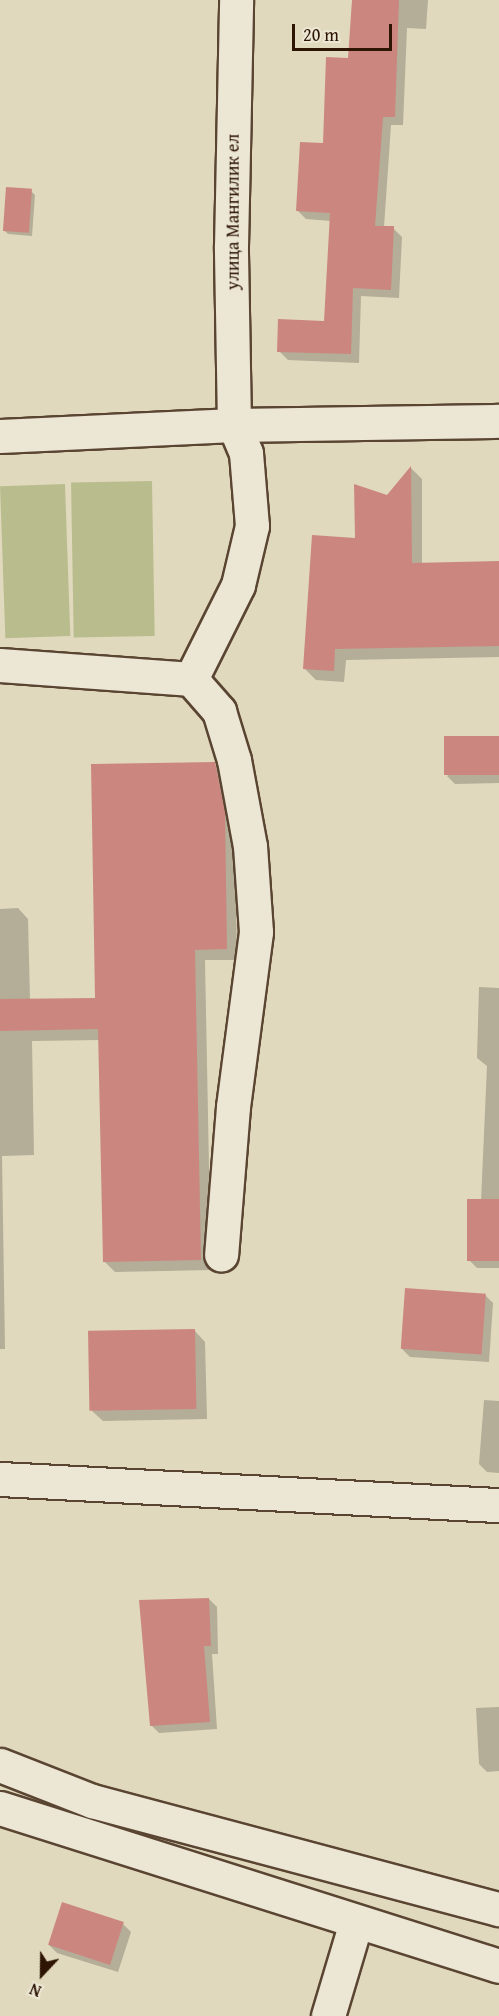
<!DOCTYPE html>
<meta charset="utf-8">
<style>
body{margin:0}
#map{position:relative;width:499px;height:2016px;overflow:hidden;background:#e1d9bd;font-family:"Gentium Book Plus",serif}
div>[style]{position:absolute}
.green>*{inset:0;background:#b9bd8d;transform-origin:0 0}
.shadow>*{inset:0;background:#0003}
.building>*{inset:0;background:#cb877f;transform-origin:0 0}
.roads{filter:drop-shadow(2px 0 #5a4532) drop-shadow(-2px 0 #5a4532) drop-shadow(0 2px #5a4532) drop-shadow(0 -2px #5a4532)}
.minor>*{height:33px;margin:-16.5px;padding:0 16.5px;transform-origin:16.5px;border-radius:16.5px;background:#ece6d4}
span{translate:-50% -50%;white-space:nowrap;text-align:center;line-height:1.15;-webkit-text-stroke:6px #ece6d4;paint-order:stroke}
.street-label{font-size:18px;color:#2d1403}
.north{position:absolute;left:12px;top:1944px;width:60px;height:60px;-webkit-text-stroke:4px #ece6d4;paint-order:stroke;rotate:202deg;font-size:16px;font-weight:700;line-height:24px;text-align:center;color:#2d1403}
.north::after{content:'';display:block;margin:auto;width:21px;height:27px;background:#2d1403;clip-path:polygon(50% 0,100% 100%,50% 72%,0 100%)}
.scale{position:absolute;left:292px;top:24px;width:100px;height:27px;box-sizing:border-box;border:3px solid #2d1403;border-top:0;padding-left:8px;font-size:18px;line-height:21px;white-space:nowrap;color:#2d1403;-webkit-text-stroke:4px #ece6d4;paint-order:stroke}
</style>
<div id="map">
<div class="green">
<i style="left:152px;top:481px;width:155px;height:81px;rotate:89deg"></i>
<i style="left:65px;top:484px;width:152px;height:65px;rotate:88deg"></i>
</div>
<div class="shadow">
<i style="clip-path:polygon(354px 0,428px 0,426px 29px,407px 28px,403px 125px,391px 125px,384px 227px,393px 228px,402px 237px,399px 298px,361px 296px,359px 363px,288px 360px,279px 351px,326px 322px,331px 221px,306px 219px,297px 210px,324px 145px,350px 59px)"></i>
<i style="clip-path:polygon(31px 191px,35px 195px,32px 236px,8px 234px,4px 230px)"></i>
<i style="clip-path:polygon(411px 468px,422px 479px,422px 564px,499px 563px,499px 657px,346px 660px,344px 682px,316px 680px,305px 669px,356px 539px)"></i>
<i style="clip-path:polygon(499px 737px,499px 783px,455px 784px,447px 776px)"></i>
<i style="clip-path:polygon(214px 764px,225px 775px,235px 824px,237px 960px,205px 960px,211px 1270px,115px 1272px,104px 1261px,100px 1040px,32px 1041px,34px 1155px,2px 1156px,5px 1349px,0 1349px,0 909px,18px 908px,28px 919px,30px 1000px,97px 999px)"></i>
<i style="clip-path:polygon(479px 987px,499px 988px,499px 1268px,477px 1268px,469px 1260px,481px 1201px,487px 1066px,477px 1058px)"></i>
<i style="clip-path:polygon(485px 1295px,493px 1303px,489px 1362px,410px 1357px,402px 1349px)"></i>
<i style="clip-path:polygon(195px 1331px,205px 1342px,207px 1419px,103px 1421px,92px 1411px)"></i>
<i style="clip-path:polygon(484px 1400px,499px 1401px,499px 1473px,487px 1472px,479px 1464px)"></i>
<i style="clip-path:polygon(209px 1599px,217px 1607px,218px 1654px,212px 1654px,217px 1729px,159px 1733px,151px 1725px)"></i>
<i style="clip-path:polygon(499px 1707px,499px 1771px,487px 1772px,479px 1764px,476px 1708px)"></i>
<i style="clip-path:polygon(123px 1924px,131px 1932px,118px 1972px,57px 1953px,49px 1945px)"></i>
</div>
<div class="building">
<i style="clip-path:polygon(352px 0,399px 0,395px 117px,383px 117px,375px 226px,394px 226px,391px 290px,353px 288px,351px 354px,277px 352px,278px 319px,324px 321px,330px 213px,296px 211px,300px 142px,323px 143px,326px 57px,348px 58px)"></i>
<i style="left:6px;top:187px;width:26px;height:44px;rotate:4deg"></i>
<i style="clip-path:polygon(411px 466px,412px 563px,499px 561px,499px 646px,335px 649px,334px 671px,303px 669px,312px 535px,355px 538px,354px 484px,387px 495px)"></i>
<i style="left:499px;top:736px;width:39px;height:55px;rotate:90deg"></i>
<i style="clip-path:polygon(215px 762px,225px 812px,227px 949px,195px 950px,201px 1260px,103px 1262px,98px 1029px,0 1031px,0 999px,95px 998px,91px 764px)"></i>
<i style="left:467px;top:1199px;width:32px;height:62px"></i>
<i style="left:405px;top:1288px;width:81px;height:61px;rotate:4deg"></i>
<i style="left:195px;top:1329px;width:80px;height:107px;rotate:89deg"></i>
<i style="clip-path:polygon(209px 1598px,211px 1646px,204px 1646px,210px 1722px,150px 1726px,139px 1600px)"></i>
<i style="left:62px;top:1902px;width:65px;height:45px;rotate:18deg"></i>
</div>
<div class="roads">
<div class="minor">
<i style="left:0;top:436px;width:234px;rotate:-2.7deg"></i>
<i style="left:234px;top:425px;width:265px;rotate:-0.9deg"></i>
<i style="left:0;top:665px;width:192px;rotate:4.2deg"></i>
<i style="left:191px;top:679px;width:43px;rotate:48.8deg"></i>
<i style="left:219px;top:711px;width:51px;rotate:73deg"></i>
<i style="left:234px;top:760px;width:87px;rotate:79.5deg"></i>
<i style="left:250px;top:846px;width:86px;rotate:86deg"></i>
<i style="left:256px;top:932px;width:177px;rotate:97.5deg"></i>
<i style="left:233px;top:1107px;width:148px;rotate:94.6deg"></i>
<i style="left:191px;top:679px;width:105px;rotate:-63.4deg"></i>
<i style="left:238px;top:585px;width:61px;rotate:-76.7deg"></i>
<i style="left:252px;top:526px;width:73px;rotate:-94.7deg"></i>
<i style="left:246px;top:453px;width:30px;rotate:-113deg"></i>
<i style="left:234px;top:425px;width:179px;rotate:-91deg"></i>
<i style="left:231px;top:246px;width:246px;rotate:-88.8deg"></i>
<i style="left:0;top:1479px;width:500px;rotate:3deg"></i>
<i style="left:0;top:1765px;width:99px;rotate:21.4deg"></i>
<i style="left:92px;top:1801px;width:421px;rotate:14.9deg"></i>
<i style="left:0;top:1808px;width:523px;rotate:17.57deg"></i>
<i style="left:328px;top:2016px;width:98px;rotate:-73.4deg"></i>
</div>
</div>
<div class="street-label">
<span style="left:233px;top:212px;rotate:-90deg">улица Мангилик ел</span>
</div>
<div class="north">N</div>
<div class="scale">20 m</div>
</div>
